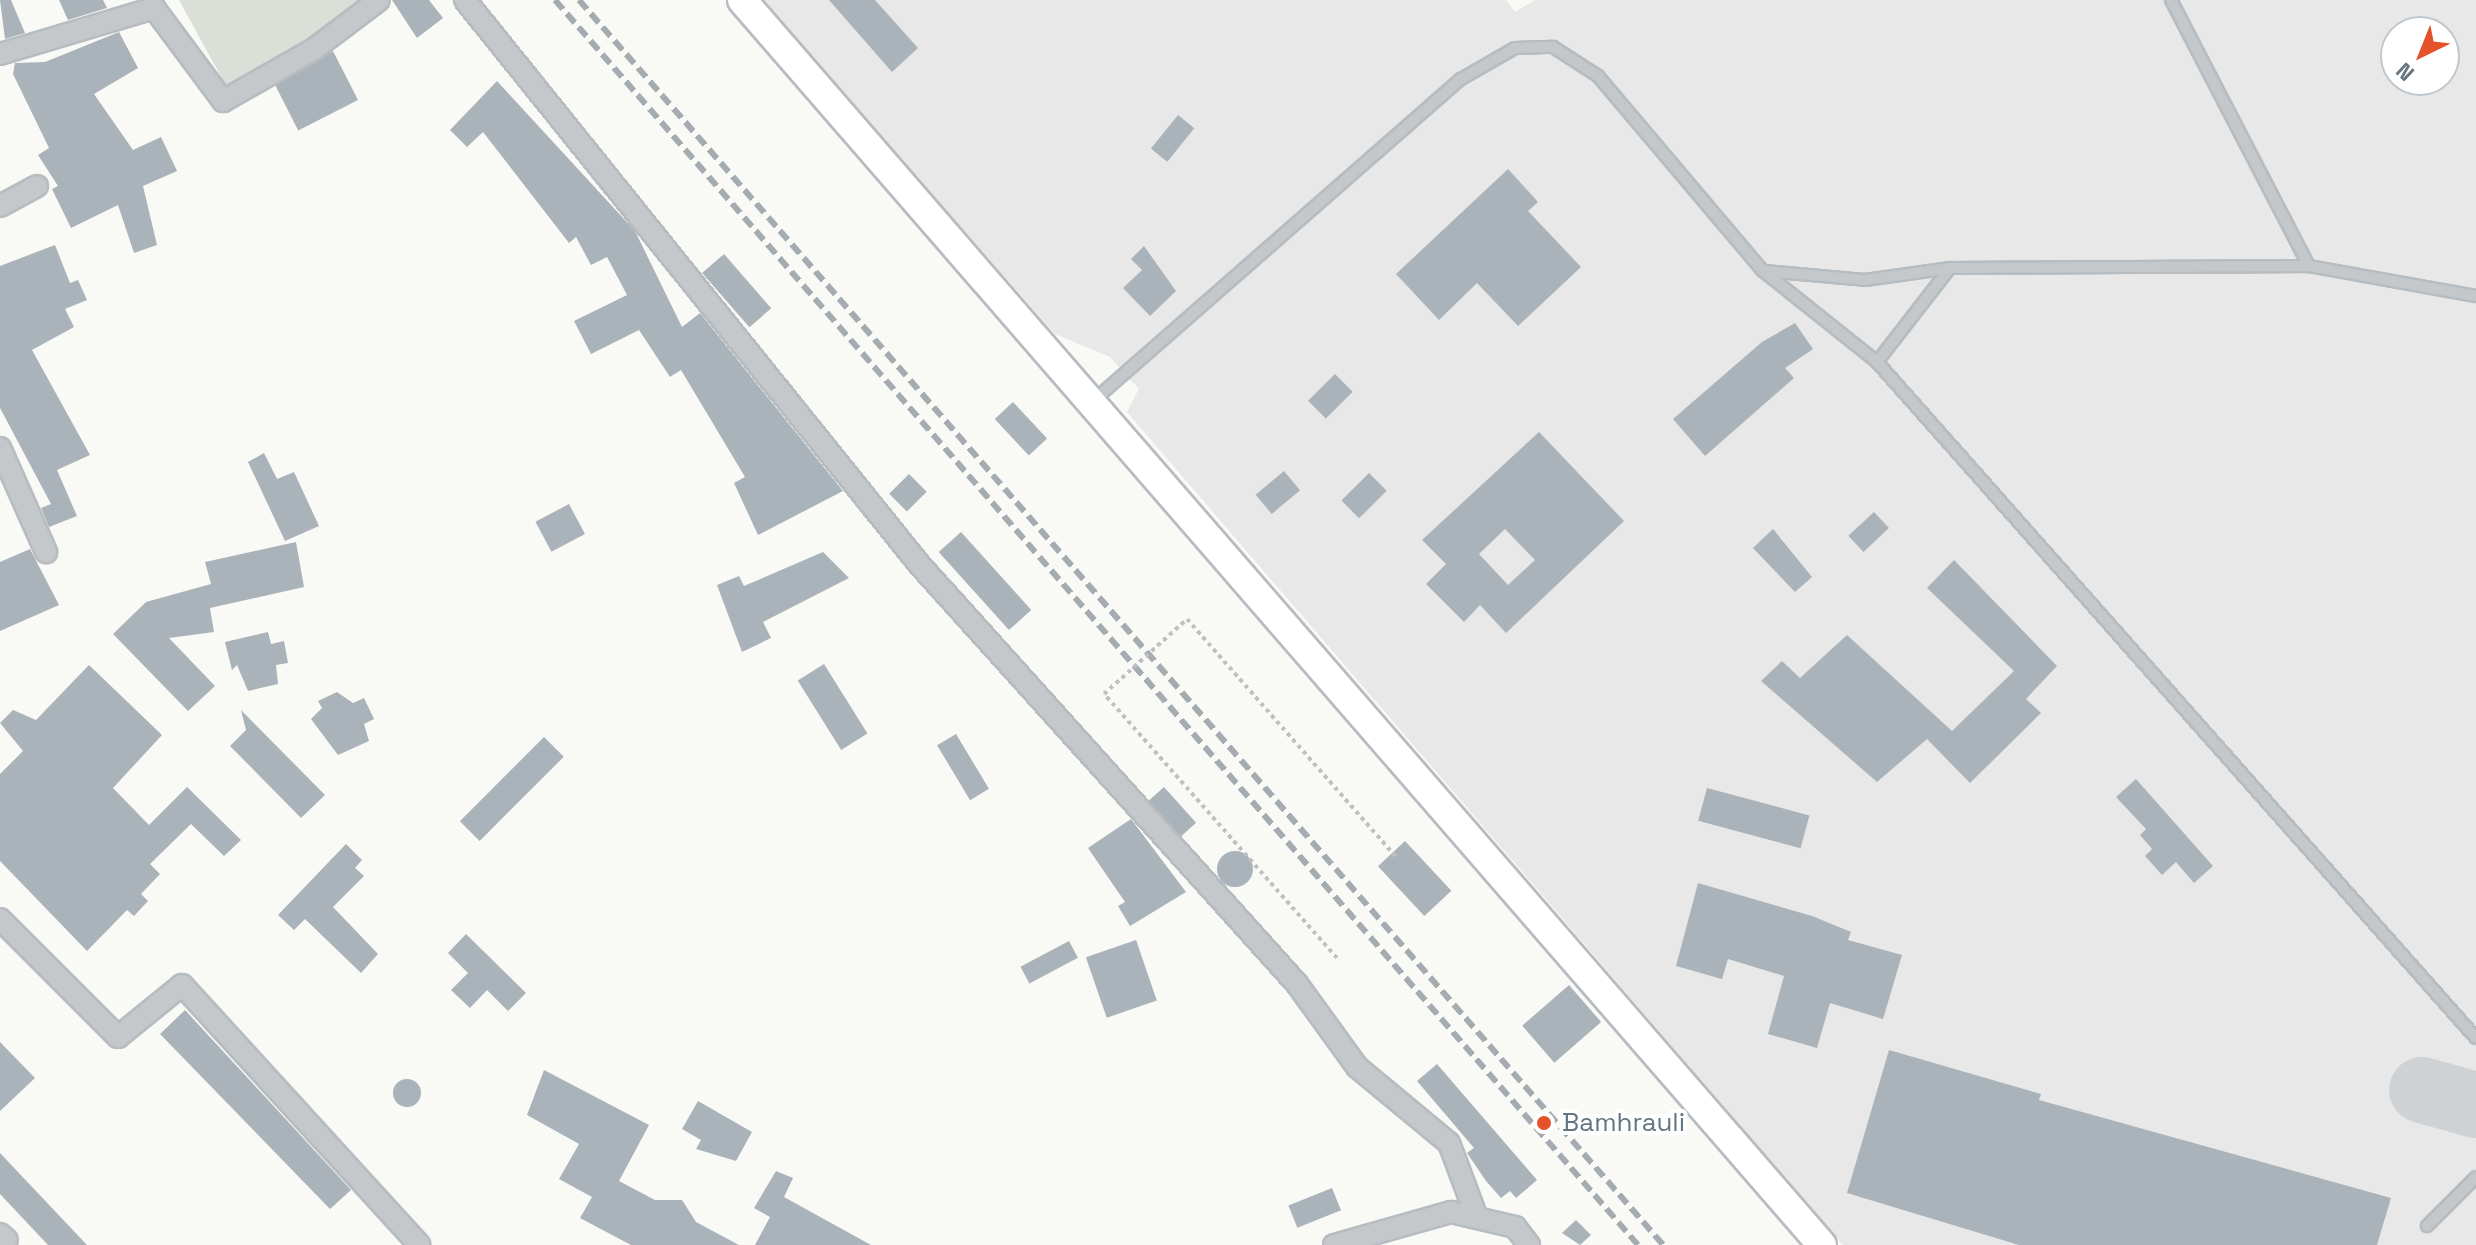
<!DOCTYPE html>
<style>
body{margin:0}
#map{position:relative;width:2476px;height:1245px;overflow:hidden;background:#f9f9f6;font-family:"Space Grotesk",sans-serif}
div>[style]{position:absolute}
.built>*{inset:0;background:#e7e8e7}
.green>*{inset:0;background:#dae0d7}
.taxiway>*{height:66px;margin:-33px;padding:0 33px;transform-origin:33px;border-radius:33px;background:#ced2d4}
.building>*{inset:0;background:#aab3b9;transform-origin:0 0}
.round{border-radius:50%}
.roads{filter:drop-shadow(2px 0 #b6bcc0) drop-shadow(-2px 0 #b6bcc0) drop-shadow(0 2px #b6bcc0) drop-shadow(0 -2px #b6bcc0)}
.service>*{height:10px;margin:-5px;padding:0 5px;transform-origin:5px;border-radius:5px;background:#c4c8cb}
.minor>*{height:20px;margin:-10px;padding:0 10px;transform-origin:10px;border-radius:10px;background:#c4c8cb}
.secondary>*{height:28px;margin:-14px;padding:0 14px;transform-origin:14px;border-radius:14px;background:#fff}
.rail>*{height:6px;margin-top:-3px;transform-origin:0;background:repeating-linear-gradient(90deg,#a4acb1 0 12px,transparent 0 18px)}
.path-bridge>*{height:4px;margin-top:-2px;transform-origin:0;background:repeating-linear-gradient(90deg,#bec1c3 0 4px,transparent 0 8px)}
.dots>*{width:22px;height:22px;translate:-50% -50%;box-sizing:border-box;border:4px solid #fff;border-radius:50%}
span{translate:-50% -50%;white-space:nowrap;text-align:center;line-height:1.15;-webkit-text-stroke:8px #fff;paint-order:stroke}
.poi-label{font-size:26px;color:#637581}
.left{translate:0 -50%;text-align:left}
.north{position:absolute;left:2380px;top:16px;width:80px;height:80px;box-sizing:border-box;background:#fff;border:2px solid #c1c8cd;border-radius:50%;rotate:223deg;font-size:22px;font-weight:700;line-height:32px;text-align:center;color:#637581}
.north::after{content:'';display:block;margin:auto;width:28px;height:36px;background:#e4522a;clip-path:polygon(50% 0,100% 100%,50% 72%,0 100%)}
</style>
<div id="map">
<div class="built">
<i style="clip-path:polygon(evenodd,762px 0,1506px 0,1515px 12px,1535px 0,2476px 0,2476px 1245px,1843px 1245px,1127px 412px,1139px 389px,1110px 357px,1055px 334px,762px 0,2396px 32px,2444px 32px,2444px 80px,2396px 80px,2396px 32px)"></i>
</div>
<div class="green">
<i style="clip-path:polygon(179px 0,364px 0,231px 95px)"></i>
</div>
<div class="taxiway">
<i style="left:2422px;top:1090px;width:56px;rotate:15.5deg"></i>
</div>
<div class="building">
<i style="clip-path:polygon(0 0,11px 0,25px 33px,5px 39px)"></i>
<i style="clip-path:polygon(59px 0,103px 0,107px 8px,68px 20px)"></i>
<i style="clip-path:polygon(392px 0,429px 0,443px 18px,417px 38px)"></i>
<i style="clip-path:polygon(829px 0,875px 0,918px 48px,892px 72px)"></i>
<i style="clip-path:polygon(119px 32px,138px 68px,94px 94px,133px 150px,161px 137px,177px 171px,143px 186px,157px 245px,134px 253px,118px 205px,71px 228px,52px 189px,58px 186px,38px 155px,49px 148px,13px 74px,15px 63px,45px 62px)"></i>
<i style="left:333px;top:51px;width:55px;height:67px;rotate:63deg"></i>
<i style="clip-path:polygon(497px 81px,635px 231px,682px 327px,700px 313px,843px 491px,758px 535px,734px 483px,745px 477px,681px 370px,670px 377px,639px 330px,591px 354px,574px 321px,627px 295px,607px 257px,591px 265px,576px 237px,569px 243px,483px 132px,467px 147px,450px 130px)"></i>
<i style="left:1178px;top:115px;width:21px;height:43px;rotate:39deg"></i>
<i style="clip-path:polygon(1508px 169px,1538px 202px,1528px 211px,1581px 267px,1518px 326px,1477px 283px,1439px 320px,1396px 274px)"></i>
<i style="clip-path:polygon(55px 245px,70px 283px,78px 280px,87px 300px,65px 309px,74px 327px,32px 350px,90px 455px,57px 470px,77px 516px,49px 527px,41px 508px,51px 504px,0 408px,0 266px)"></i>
<i style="clip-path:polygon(1144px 246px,1176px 291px,1150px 316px,1123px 288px,1142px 270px,1131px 259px)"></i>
<i style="left:724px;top:254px;width:72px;height:29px;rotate:49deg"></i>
<i style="clip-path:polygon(1795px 323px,1813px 349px,1785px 368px,1794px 378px,1705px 456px,1673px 419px,1762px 342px)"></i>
<i style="left:1335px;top:374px;width:25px;height:38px;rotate:45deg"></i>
<i style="left:1013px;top:402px;width:50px;height:25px;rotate:47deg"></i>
<i style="clip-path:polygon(evenodd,1539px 432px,1624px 521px,1506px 633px,1480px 605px,1464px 622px,1426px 584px,1446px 564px,1422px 540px,1539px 432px,1505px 529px,1535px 560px,1508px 585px,1479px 554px,1505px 529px)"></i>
<i style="clip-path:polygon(264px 453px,277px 479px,294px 472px,319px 526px,285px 541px,248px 462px)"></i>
<i style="left:1284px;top:471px;width:25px;height:37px;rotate:50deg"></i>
<i style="left:1369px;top:473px;width:25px;height:39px;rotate:45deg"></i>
<i style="left:909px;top:474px;width:25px;height:28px;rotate:45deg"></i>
<i style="left:569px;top:504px;width:34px;height:38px;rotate:62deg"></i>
<i style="left:1874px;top:512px;width:22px;height:35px;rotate:47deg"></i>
<i style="clip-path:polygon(1773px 529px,1812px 577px,1795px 592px,1753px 548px)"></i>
<i style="left:961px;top:532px;width:105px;height:30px;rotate:48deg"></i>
<i style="clip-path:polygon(296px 542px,304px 587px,210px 608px,214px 632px,169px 638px,215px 686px,188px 711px,113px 634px,146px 602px,211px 584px,205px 562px)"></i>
<i style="clip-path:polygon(30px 549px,59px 605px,0 631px,0 562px)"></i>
<i style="clip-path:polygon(823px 552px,849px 578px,763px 622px,771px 638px,742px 652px,717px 585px,739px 576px,744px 586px)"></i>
<i style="clip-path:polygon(1954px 560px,2057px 666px,2026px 699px,2041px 713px,1970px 783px,1927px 739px,1877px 782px,1761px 681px,1782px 661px,1800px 678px,1847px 635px,1952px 731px,2014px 671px,1927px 588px)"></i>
<i style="clip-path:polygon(268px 632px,271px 644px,284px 641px,288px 663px,276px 665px,278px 684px,248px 691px,237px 665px,232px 670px,225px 642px)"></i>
<i style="left:824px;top:664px;width:82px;height:31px;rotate:58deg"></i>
<i style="clip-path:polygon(89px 665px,162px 735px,113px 788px,149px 825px,187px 787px,241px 840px,224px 856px,191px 824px,150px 864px,160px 874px,141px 894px,148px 901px,134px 916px,127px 910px,87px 951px,0 861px,0 774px,23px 751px,0 723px,13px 710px,36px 720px)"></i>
<i style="clip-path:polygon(337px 692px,353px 703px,364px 698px,374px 719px,364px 724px,369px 741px,338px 755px,311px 719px,322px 708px,318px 701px)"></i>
<i style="clip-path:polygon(241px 710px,325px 795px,301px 818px,230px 746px,246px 730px)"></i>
<i style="left:956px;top:734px;width:64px;height:22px;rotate:59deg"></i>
<i style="left:544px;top:737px;width:28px;height:119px;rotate:45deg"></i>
<i style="clip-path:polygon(2136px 779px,2213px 866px,2194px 883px,2176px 862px,2162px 875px,2145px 856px,2152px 849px,2140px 835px,2146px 829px,2116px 797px)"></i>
<i style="left:1164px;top:787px;width:48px;height:21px;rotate:48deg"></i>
<i style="left:1707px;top:788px;width:106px;height:34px;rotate:15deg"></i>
<i style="clip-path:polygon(1131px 819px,1186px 892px,1130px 926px,1118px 906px,1125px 902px,1088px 848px)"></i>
<i style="left:1405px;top:841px;width:68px;height:37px;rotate:47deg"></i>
<i style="clip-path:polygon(346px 844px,362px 860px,355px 868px,364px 876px,333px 907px,378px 954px,361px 973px,305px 919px,294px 930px,278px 915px)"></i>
<i class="round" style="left:1217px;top:851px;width:36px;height:36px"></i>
<i style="clip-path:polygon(1698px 883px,1812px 916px,1851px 932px,1848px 940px,1902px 955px,1883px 1019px,1830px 1003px,1817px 1048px,1768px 1034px,1784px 976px,1728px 959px,1722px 979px,1676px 966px)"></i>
<i style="clip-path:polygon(466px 934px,526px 993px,508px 1011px,487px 990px,470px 1008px,451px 990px,468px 973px,448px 953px)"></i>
<i style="left:1136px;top:940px;width:64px;height:53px;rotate:71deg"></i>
<i style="left:1069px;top:941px;width:19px;height:55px;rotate:62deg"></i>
<i style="left:1569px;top:985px;width:49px;height:62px;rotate:49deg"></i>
<i style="clip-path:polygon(185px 1010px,351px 1190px,330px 1209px,160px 1034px)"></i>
<i style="clip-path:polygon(0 1042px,35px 1078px,0 1111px)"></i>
<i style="clip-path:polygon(1889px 1050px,2041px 1094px,2039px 1100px,2391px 1198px,2377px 1245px,2019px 1245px,1847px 1193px)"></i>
<i style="clip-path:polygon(1437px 1064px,1537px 1180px,1516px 1198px,1510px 1191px,1501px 1198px,1486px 1181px,1467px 1153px,1474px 1148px,1417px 1081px)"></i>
<i style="clip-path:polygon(544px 1070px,649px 1125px,619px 1181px,655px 1200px,682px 1200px,696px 1222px,739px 1245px,631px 1245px,580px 1218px,592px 1197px,559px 1179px,579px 1144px,527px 1115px)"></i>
<i class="round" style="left:393px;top:1079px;width:28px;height:28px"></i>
<i style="clip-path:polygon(698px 1101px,752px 1132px,736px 1161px,696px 1149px,701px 1140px,682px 1129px)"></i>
<i style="clip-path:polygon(0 1153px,87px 1245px,48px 1245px,0 1194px)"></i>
<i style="clip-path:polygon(776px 1171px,793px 1178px,784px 1197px,871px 1245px,755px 1245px,770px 1217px,754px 1208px)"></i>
<i style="left:1332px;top:1188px;width:24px;height:47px;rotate:68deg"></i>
<i style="clip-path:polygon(1576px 1220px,1591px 1235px,1580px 1245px,1562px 1233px)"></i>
</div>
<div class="roads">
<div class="service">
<i style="left:2171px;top:0;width:300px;rotate:62.6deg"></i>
<i style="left:1765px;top:271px;width:100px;rotate:5.1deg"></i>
<i style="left:1865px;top:280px;width:86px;rotate:-8deg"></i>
<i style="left:1877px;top:362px;width:119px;rotate:-52.2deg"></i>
<i style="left:1950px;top:268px;width:359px;rotate:-0.3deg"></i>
<i style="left:2309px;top:266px;width:170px;rotate:10.2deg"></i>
<i style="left:1093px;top:401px;width:489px;rotate:-41.2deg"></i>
<i style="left:1461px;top:79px;width:62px;rotate:-29.9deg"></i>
<i style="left:1515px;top:48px;width:38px;rotate:-2deg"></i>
<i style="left:1553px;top:47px;width:54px;rotate:32.8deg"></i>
<i style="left:1598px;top:76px;width:255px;rotate:49.8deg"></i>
<i style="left:1763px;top:271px;width:146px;rotate:38.6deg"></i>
<i style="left:1877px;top:362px;width:903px;rotate:48.46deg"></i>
<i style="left:2427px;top:1226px;width:69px;rotate:-45deg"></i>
</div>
<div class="minor">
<i style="left:465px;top:0;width:724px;rotate:51.17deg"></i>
<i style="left:919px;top:564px;width:565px;rotate:48.01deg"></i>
<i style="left:1297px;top:984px;width:102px;rotate:54.1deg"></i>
<i style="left:1357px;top:1067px;width:119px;rotate:39.6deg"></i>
<i style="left:1449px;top:1143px;width:80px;rotate:69.5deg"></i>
<i style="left:0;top:54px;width:161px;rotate:-16.6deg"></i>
<i style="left:154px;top:8px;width:116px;rotate:53.4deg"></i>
<i style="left:223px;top:101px;width:105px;rotate:-29.7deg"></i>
<i style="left:314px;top:49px;width:81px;rotate:-37deg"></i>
<i style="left:0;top:206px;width:42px;rotate:-28.4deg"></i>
<i style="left:0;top:448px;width:114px;rotate:66.1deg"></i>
<i style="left:0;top:919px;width:167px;rotate:45deg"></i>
<i style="left:118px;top:1037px;width:82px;rotate:-39.1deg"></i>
<i style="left:182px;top:985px;width:352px;rotate:47.6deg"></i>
<i style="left:0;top:1234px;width:9px;rotate:41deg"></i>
<i style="left:1334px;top:1245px;width:122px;rotate:-15.8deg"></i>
<i style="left:1451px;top:1212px;width:66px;rotate:13.2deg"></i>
<i style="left:1515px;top:1227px;width:23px;rotate:52deg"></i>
</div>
<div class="secondary">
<i style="left:742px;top:0;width:1648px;rotate:49.06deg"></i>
</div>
</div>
<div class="rail">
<i style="left:555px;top:0;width:1650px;rotate:48.98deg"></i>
<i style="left:579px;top:0;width:1651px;rotate:48.95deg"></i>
</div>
<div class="path-bridge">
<i style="left:1337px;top:958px;width:352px;rotate:-131.4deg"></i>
<i style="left:1104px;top:694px;width:112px;rotate:-42.1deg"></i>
<i style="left:1187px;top:619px;width:318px;rotate:48.7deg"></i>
</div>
<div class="dots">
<i style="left:1544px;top:1123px;background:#e4522a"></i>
</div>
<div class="poi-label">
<span class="left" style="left:1562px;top:1123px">Bamhrauli</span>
</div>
<div class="north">N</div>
</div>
